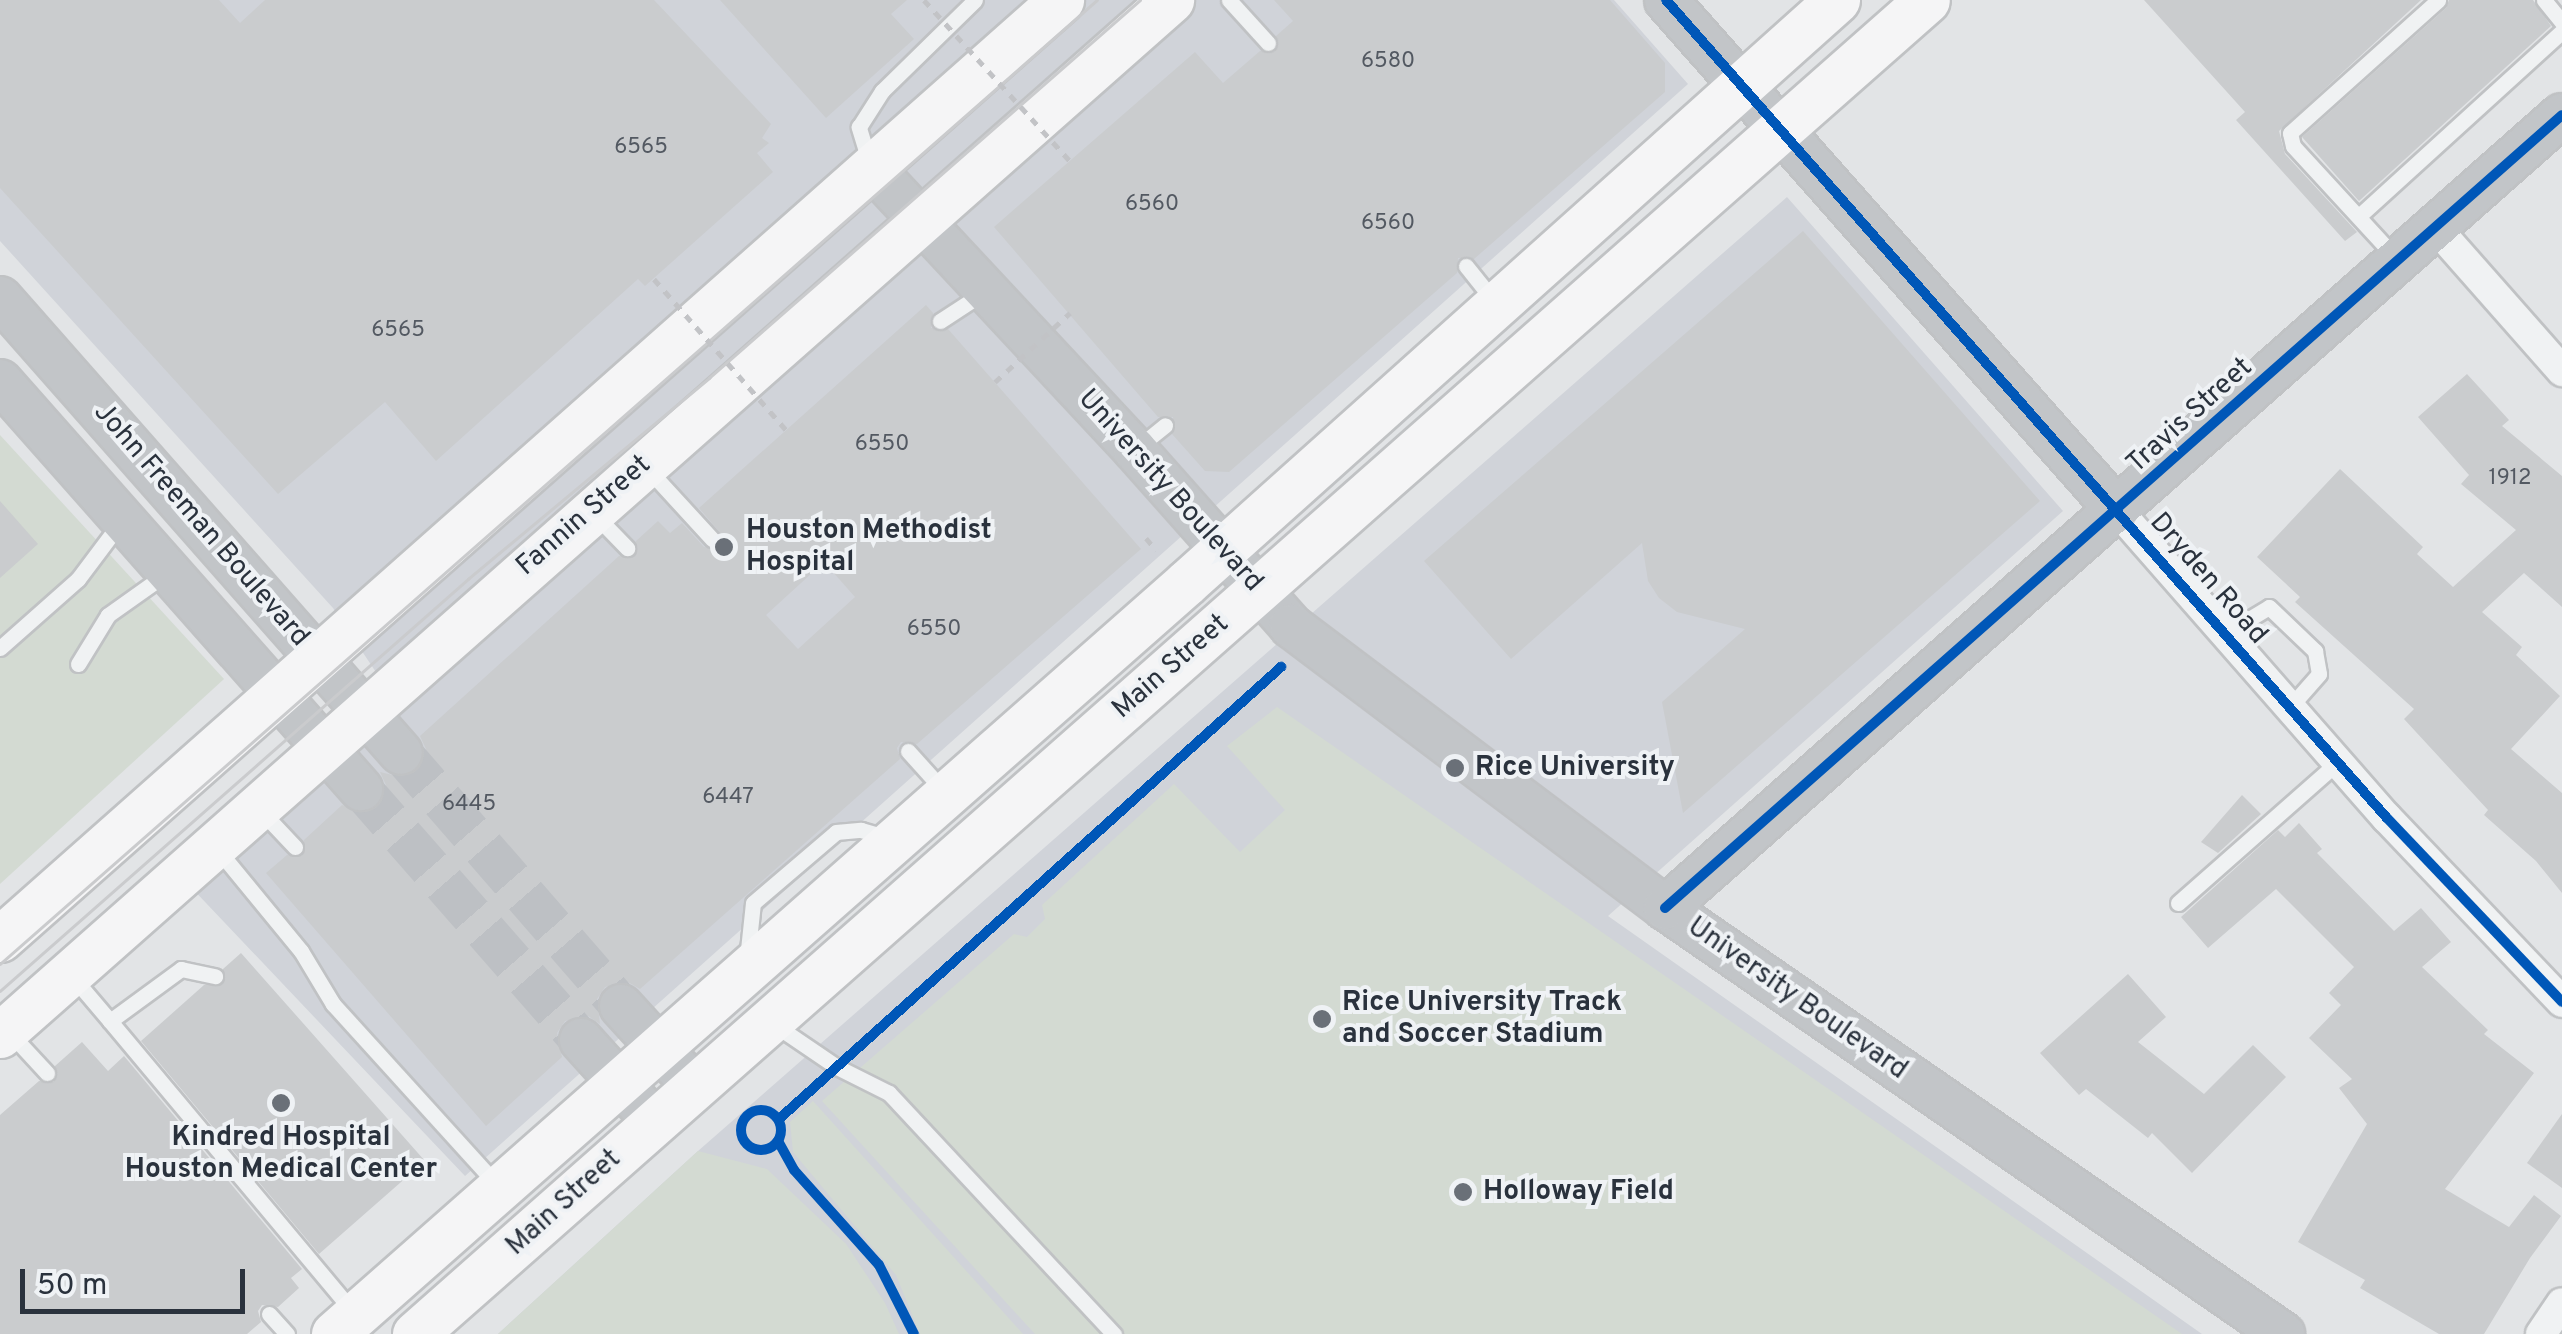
<!DOCTYPE html>
<style>
body{margin:0}
#map{position:relative;width:2562px;height:1334px;overflow:hidden;background:#e2e4e6;font-family:Overpass,sans-serif}
div>[style]{position:absolute}
.built>*{inset:0;background:#d0d3d9}
.green>*{inset:0;background:#d3dad2}
.building>*{inset:0;background:#caccce}
.secondary-tunnel>*{height:42px;margin-top:-21px;transform-origin:0;background:repeating-linear-gradient(90deg,#bdc0c4 0 42px,transparent 0 63px)}
.path>*{height:5px;margin-top:-2.5px;transform-origin:0;background:repeating-linear-gradient(90deg,#c2c3c6 0 8px,transparent 0 16px)}
.roads{filter:drop-shadow(2px 0 #c0c2c4) drop-shadow(-2px 0 #c0c2c4) drop-shadow(0 2px #c0c2c4) drop-shadow(0 -2px #c0c2c4)}
.lane>*{height:15px;margin:-7.5px;padding:0 7.5px;transform-origin:7.5px;border-radius:7.5px;background:#f0f2f3}
.street>*{height:30px;margin:-15px;padding:0 15px;transform-origin:15px;border-radius:15px;background:#f0f2f3}
.secondary>*{height:42px;margin:-21px;padding:0 21px;transform-origin:21px;border-radius:21px;background:#c2c5c8}
.primary>*{height:45px;margin:-22.5px;padding:0 22.5px;transform-origin:22.5px;border-radius:22.5px;background:#f5f5f6}
.tram>*{height:2.5px;margin:-1.25px;padding:0 1.25px;transform-origin:1.25px;border-radius:1.25px;background:#cacbcd}
.path-bridge>*{height:5px;margin-top:-2.5px;transform-origin:0;background:repeating-linear-gradient(90deg,#c2c3c6 0 8px,transparent 0 16px)}
.cycleway>*{height:10px;margin:-5px;padding:0 5px;transform-origin:5px;border-radius:5px;background:#0057b8}
.cycleway>.ring{margin:-5px;padding:0;box-sizing:content-box;background:none;border:10px solid #0057b8;border-radius:50%}
.dots>*{width:28px;height:28px;translate:-50% -50%;box-sizing:border-box;border:5px solid #eff2f5;border-radius:50%}
span{translate:-50% -50%;white-space:nowrap;text-align:center;line-height:1.15;-webkit-text-stroke:8px #eff2f5;paint-order:stroke}
.number-label{font-size:22px;color:#535962}
.number-label span{-webkit-text-stroke-width:0}
.street-label{font-size:28px;color:#2a323d}
.poi-label{font-size:28px;color:#2a323d;font-weight:700}
.left{translate:0 -50%;text-align:left}
.scale{position:absolute;left:20px;top:1269px;width:225px;height:45px;box-sizing:border-box;border:5px solid #2a323d;border-top:0;padding-left:12px;font-size:30px;line-height:35px;white-space:nowrap;color:#2a323d;-webkit-text-stroke:8px #eff2f5;paint-order:stroke}
</style>
<div id="map">
<div class="built">
<i style="clip-path:polygon(0 0,1614px 0,1688px 84px,465px 1176px,188px 884px,400px 708px,333px 608px,0 241px)"></i>
<i style="clip-path:polygon(1787px 197px,2063px 511px,1608px 916px,2202px 1334px,498px 1334px,698px 1151px)"></i>
</div>
<div class="green">
<i style="clip-path:polygon(0 435px,224px 679px,0 884px)"></i>
<i style="clip-path:polygon(1277px 707px,2182px 1334px,1035px 1334px,822px 1101px,1014px 934px,1027px 937px,1045px 919px,1042px 905px,1174px 784px,1240px 852px,1285px 810px,1227px 746px)"></i>
<i style="clip-path:polygon(813px 1101px,1023px 1334px,920px 1334px,896px 1275px,793px 1152px,790px 1122px)"></i>
<i style="clip-path:polygon(698px 1151px,767px 1169px,846px 1244px,885px 1303px,899px 1334px,498px 1334px)"></i>
</div>
<div class="building">
<i style="clip-path:polygon(0 0,219px 0,240px 23px,265px 0,654px 0,771px 124px,762px 138px,769px 143px,757px 153px,773px 172px,645px 286px,638px 279px,436px 461px,385px 402px,278px 494px,0 188px)"></i>
<i style="clip-path:polygon(720px 0,907px 0,891px 14px,914px 39px,826px 118px)"></i>
<i style="clip-path:polygon(1274px 0,1610px 0,1665px 63px,1665px 92px,1474px 259px,1458px 258px,1457px 273px,1229px 472px,1205px 471px,1172px 434px,1173px 417px,1158px 417px,994px 227px,1195px 52px,1223px 83px,1260px 51px,1275px 52px,1276px 36px,1293px 21px)"></i>
<i style="clip-path:polygon(2144px 0,2421px 0,2279px 131px,2285px 154px,2357px 232px,2345px 241px,2236px 120px,2245px 112px)"></i>
<i style="clip-path:polygon(2449px 0,2533px 0,2551px 26px,2359px 201px,2302px 137px,2446px 8px)"></i>
<i style="clip-path:polygon(1803px 231px,2040px 501px,1683px 813px,1662px 702px,1745px 629px,1677px 612px,1659px 598px,1648px 581px,1642px 543px,1511px 659px,1424px 561px)"></i>
<i style="clip-path:polygon(evenodd,926px 305px,933px 313px,931px 328px,948px 329px,1141px 549px,917px 744px,901px 742px,897px 748px,900px 759px,640px 989px,628px 982px,605px 987px,597px 999px,600px 1024px,588px 1016px,565px 1021px,557px 1033px,562px 1057px,486px 1126px,266px 873px,287px 855px,302px 856px,304px 840px,342px 805px,365px 814px,378px 807px,386px 785px,380px 772px,405px 778px,418px 771px,426px 749px,420px 736px,619px 556px,634px 557px,636px 541px,658px 521px,670px 533px,682px 523px,704px 547px,719px 548px,723px 536px,699px 508px,926px 305px,824px 562px,855px 597px,798px 649px,766px 615px,824px 562px)"></i>
<i style="clip-path:polygon(2467px 374px,2509px 420px,2502px 426px,2562px 476px,2562px 607px,2524px 573px,2482px 612px,2522px 647px,2516px 655px,2560px 696px,2511px 749px,2562px 793px,2562px 893px,2536px 861px,2484px 815px,2488px 810px,2404px 719px,2414px 709px,2295px 602px,2300px 597px,2257px 557px,2340px 469px,2423px 547px,2417px 554px,2453px 587px,2516px 530px,2461px 484px,2469px 475px,2418px 417px)"></i>
<i style="clip-path:polygon(0 501px,38px 544px,0 578px)"></i>
<i style="clip-path:polygon(2242px 795px,2261px 814px,2218px 853px,2201px 842px)"></i>
<i style="clip-path:polygon(2299px 823px,2322px 849px,2317px 853px,2394px 931px,2421px 908px,2451px 942px,2422px 967px,2488px 1030px,2484px 1034px,2534px 1073px,2445px 1189px,2509px 1227px,2534px 1195px,2561px 1216px,2530px 1258px,2484px 1334px,2439px 1334px,2360px 1288px,2365px 1280px,2298px 1242px,2367px 1124px,2339px 1088px,2352px 1079px,2309px 1038px,2341px 1005px,2329px 993px,2354px 967px,2276px 889px,2208px 948px,2181px 917px,2278px 830px,2285px 837px)"></i>
<i style="clip-path:polygon(241px 953px,425px 1161px,319px 1254px,141px 1041px,204px 985px,223px 984px,223px 969px)"></i>
<i style="clip-path:polygon(2128px 974px,2166px 1017px,2138px 1042px,2204px 1094px,2253px 1045px,2286px 1077px,2192px 1173px,2152px 1133px,2148px 1138px,2086px 1089px,2079px 1095px,2040px 1053px)"></i>
<i style="clip-path:polygon(82px 1042px,108px 1071px,124px 1056px,302px 1269px,291px 1278px,299px 1288px,278px 1307px,262px 1305px,258px 1311px,261px 1322px,247px 1334px,0 1334px,0 1115px,39px 1081px,54px 1082px,55px 1066px)"></i>
<i style="clip-path:polygon(2562px 1114px,2562px 1188px,2527px 1163px)"></i>
</div>
<div class="secondary-tunnel">
<i style="left:401px;top:753px;width:335px;rotate:49deg"></i>
<i style="left:361px;top:789px;width:334px;rotate:48.8deg"></i>
</div>
<div class="path">
<i style="left:1146px;top:538px;width:16px;rotate:50deg"></i>
</div>
<div class="roads">
<div class="lane">
<i style="left:1229px;top:0;width:58px;rotate:47.8deg"></i>
<i style="left:2544px;top:0;width:28px;rotate:51deg"></i>
<i style="left:870px;top:164px;width:39px;rotate:-107deg"></i>
<i style="left:859px;top:127px;width:43px;rotate:-57.4deg"></i>
<i style="left:882px;top:91px;width:130px;rotate:-44.4deg"></i>
<i style="left:2359px;top:216px;width:275px;rotate:-42.3deg"></i>
<i style="left:2396px;top:258px;width:152px;rotate:-132.6deg"></i>
<i style="left:2293px;top:146px;width:13px;rotate:-103deg"></i>
<i style="left:2290px;top:133px;width:199px;rotate:-41.9deg"></i>
<i style="left:1466px;top:266px;width:45px;rotate:51.3deg"></i>
<i style="left:940px;top:321px;width:51px;rotate:-33.1deg"></i>
<i style="left:1137px;top:448px;width:36px;rotate:-39deg"></i>
<i style="left:646px;top:467px;width:98px;rotate:47.5deg"></i>
<i style="left:596px;top:516px;width:45px;rotate:45.9deg"></i>
<i style="left:2226px;top:633px;width:50px;rotate:-31.2deg"></i>
<i style="left:2269px;top:607px;width:64px;rotate:43.7deg"></i>
<i style="left:2315px;top:651px;width:23px;rotate:80deg"></i>
<i style="left:2319px;top:674px;width:44px;rotate:131.3deg"></i>
<i style="left:0;top:648px;width:104px;rotate:-41.5deg"></i>
<i style="left:78px;top:579px;width:70px;rotate:-53.1deg"></i>
<i style="left:78px;top:664px;width:57px;rotate:-58.5deg"></i>
<i style="left:108px;top:615px;width:71px;rotate:-35.3deg"></i>
<i style="left:908px;top:751px;width:54px;rotate:48deg"></i>
<i style="left:260px;top:810px;width:51px;rotate:46.6deg"></i>
<i style="left:218px;top:850px;width:131px;rotate:50.6deg"></i>
<i style="left:301px;top:951px;width:62px;rotate:58.9deg"></i>
<i style="left:333px;top:1004px;width:244px;rotate:47.8deg"></i>
<i style="left:2178px;top:903px;width:213px;rotate:-41.4deg"></i>
<i style="left:747px;top:959px;width:56px;rotate:-83.9deg"></i>
<i style="left:753px;top:903px;width:109px;rotate:-40.5deg"></i>
<i style="left:836px;top:832px;width:25px;rotate:-5deg"></i>
<i style="left:861px;top:830px;width:26px;rotate:16deg"></i>
<i style="left:71px;top:975px;width:60px;rotate:49.7deg"></i>
<i style="left:110px;top:1021px;width:88px;rotate:-36.2deg"></i>
<i style="left:181px;top:969px;width:35px;rotate:12deg"></i>
<i style="left:776px;top:1020px;width:10px;rotate:61deg"></i>
<i style="left:781px;top:1029px;width:68px;rotate:34.2deg"></i>
<i style="left:837px;top:1067px;width:58px;rotate:26.6deg"></i>
<i style="left:889px;top:1093px;width:330px;rotate:47deg"></i>
<i style="left:110px;top:1021px;width:379px;rotate:50.1deg"></i>
<i style="left:9px;top:1032px;width:56px;rotate:47.2deg"></i>
<i style="left:269px;top:1314px;width:27px;rotate:48deg"></i>
</div>
<div class="street">
<i style="left:2436px;top:228px;width:191px;rotate:48.6deg"></i>
<i style="left:2117px;top:510px;width:410px;rotate:48.8deg"></i>
<i style="left:2387px;top:818px;width:254px;rotate:46.4deg"></i>
<i style="left:2541px;top:1334px;width:37px;rotate:-56deg"></i>
</div>
<div class="secondary">
<i style="left:1666px;top:0;width:681px;rotate:48.51deg"></i>
<i style="left:872px;top:168px;width:386px;rotate:47deg"></i>
<i style="left:1135px;top:450px;width:235px;rotate:48.4deg"></i>
<i style="left:1291px;top:626px;width:468px;rotate:37deg"></i>
<i style="left:1665px;top:908px;width:751px;rotate:34.58deg"></i>
<i style="left:0;top:298px;width:606px;rotate:48.61deg"></i>
<i style="left:0;top:381px;width:545px;rotate:48.5deg"></i>
<i style="left:1665px;top:908px;width:1197px;rotate:-41.48deg"></i>
<i style="left:621px;top:1006px;width:110px;rotate:47.6deg"></i>
<i style="left:581px;top:1040px;width:110px;rotate:47.9deg"></i>
</div>
<div class="primary">
<i style="left:0;top:939px;width:1417px;rotate:-41.51deg"></i>
<i style="left:0;top:1035px;width:1563px;rotate:-41.47deg"></i>
<i style="left:334px;top:1334px;width:1136px;rotate:-41.39deg"></i>
<i style="left:1186px;top:583px;width:874px;rotate:-41.85deg"></i>
<i style="left:415px;top:1334px;width:2016px;rotate:-41.42deg"></i>
</div>
</div>
<div class="tram">
<i style="left:0;top:964px;width:1460px;rotate:-41.31deg"></i>
<i style="left:0;top:991px;width:624px;rotate:-41.36deg"></i>
<i style="left:468px;top:579px;width:314px;rotate:-39.8deg"></i>
<i style="left:709px;top:378px;width:573px;rotate:-41.25deg"></i>
</div>
<div class="path-bridge">
<i style="left:924px;top:0;width:217px;rotate:47.8deg"></i>
<i style="left:654px;top:279px;width:201px;rotate:48.8deg"></i>
<i style="left:995px;top:382px;width:102px;rotate:-42.6deg"></i>
</div>
<div class="cycleway">
<i style="left:1666px;top:0;width:1090px;rotate:48.61deg"></i>
<i style="left:2387px;top:818px;width:254px;rotate:46.4deg"></i>
<i style="left:1665px;top:908px;width:1197px;rotate:-41.48deg"></i>
<i class="ring" style="left:741px;top:1110px;width:30px;height:30px"></i>
<i style="left:779px;top:1119px;width:676px;rotate:-42deg"></i>
<i style="left:778px;top:1141px;width:33px;rotate:61deg"></i>
<i style="left:794px;top:1170px;width:127px;rotate:48.2deg"></i>
<i style="left:879px;top:1265px;width:77px;rotate:63.1deg"></i>
</div>
<div class="dots">
<i style="left:724px;top:547px;background:#6a7078"></i>
<i style="left:1455px;top:768px;background:#6a7078"></i>
<i style="left:1322px;top:1019px;background:#6a7078"></i>
<i style="left:281px;top:1103px;background:#6a7078"></i>
<i style="left:1463px;top:1192px;background:#6a7078"></i>
</div>
<div class="number-label">
<span style="left:1388px;top:62px">6580</span>
<span style="left:641px;top:148px">6565</span>
<span style="left:1152px;top:205px">6560</span>
<span style="left:1388px;top:224px">6560</span>
<span style="left:398px;top:331px">6565</span>
<span style="left:882px;top:445px">6550</span>
<span style="left:2510px;top:479px">1912</span>
<span style="left:934px;top:630px">6550</span>
<span style="left:728px;top:798px">6447</span>
<span style="left:469px;top:805px">6445</span>
</div>
<div class="street-label">
<span style="left:2190px;top:416px;rotate:-42deg">Travis Street</span>
<span style="left:1170px;top:491px;rotate:48deg">University Boulevard</span>
<span style="left:584px;top:516px;rotate:-41deg">Fannin Street</span>
<span style="left:201px;top:525px;rotate:49deg">John Freeman Boulevard</span>
<span style="left:2208px;top:579px;rotate:49deg">Dryden Road</span>
<span style="left:1171px;top:667px;rotate:-41deg">Main Street</span>
<span style="left:1797px;top:999px;rotate:35deg">University Boulevard</span>
<span style="left:564px;top:1203px;rotate:-42deg">Main Street</span>
</div>
<div class="poi-label">
<span class="left" style="left:746px;top:547px">Houston Methodist<br>Hospital</span>
<span class="left" style="left:1475px;top:768px">Rice University</span>
<span class="left" style="left:1342px;top:1019px">Rice University Track<br>and Soccer Stadium</span>
<span style="left:281px;top:1154px">Kindred Hospital<br>Houston Medical Center</span>
<span class="left" style="left:1483px;top:1192px">Holloway Field</span>
</div>
<div class="scale">50 m</div>
</div>
